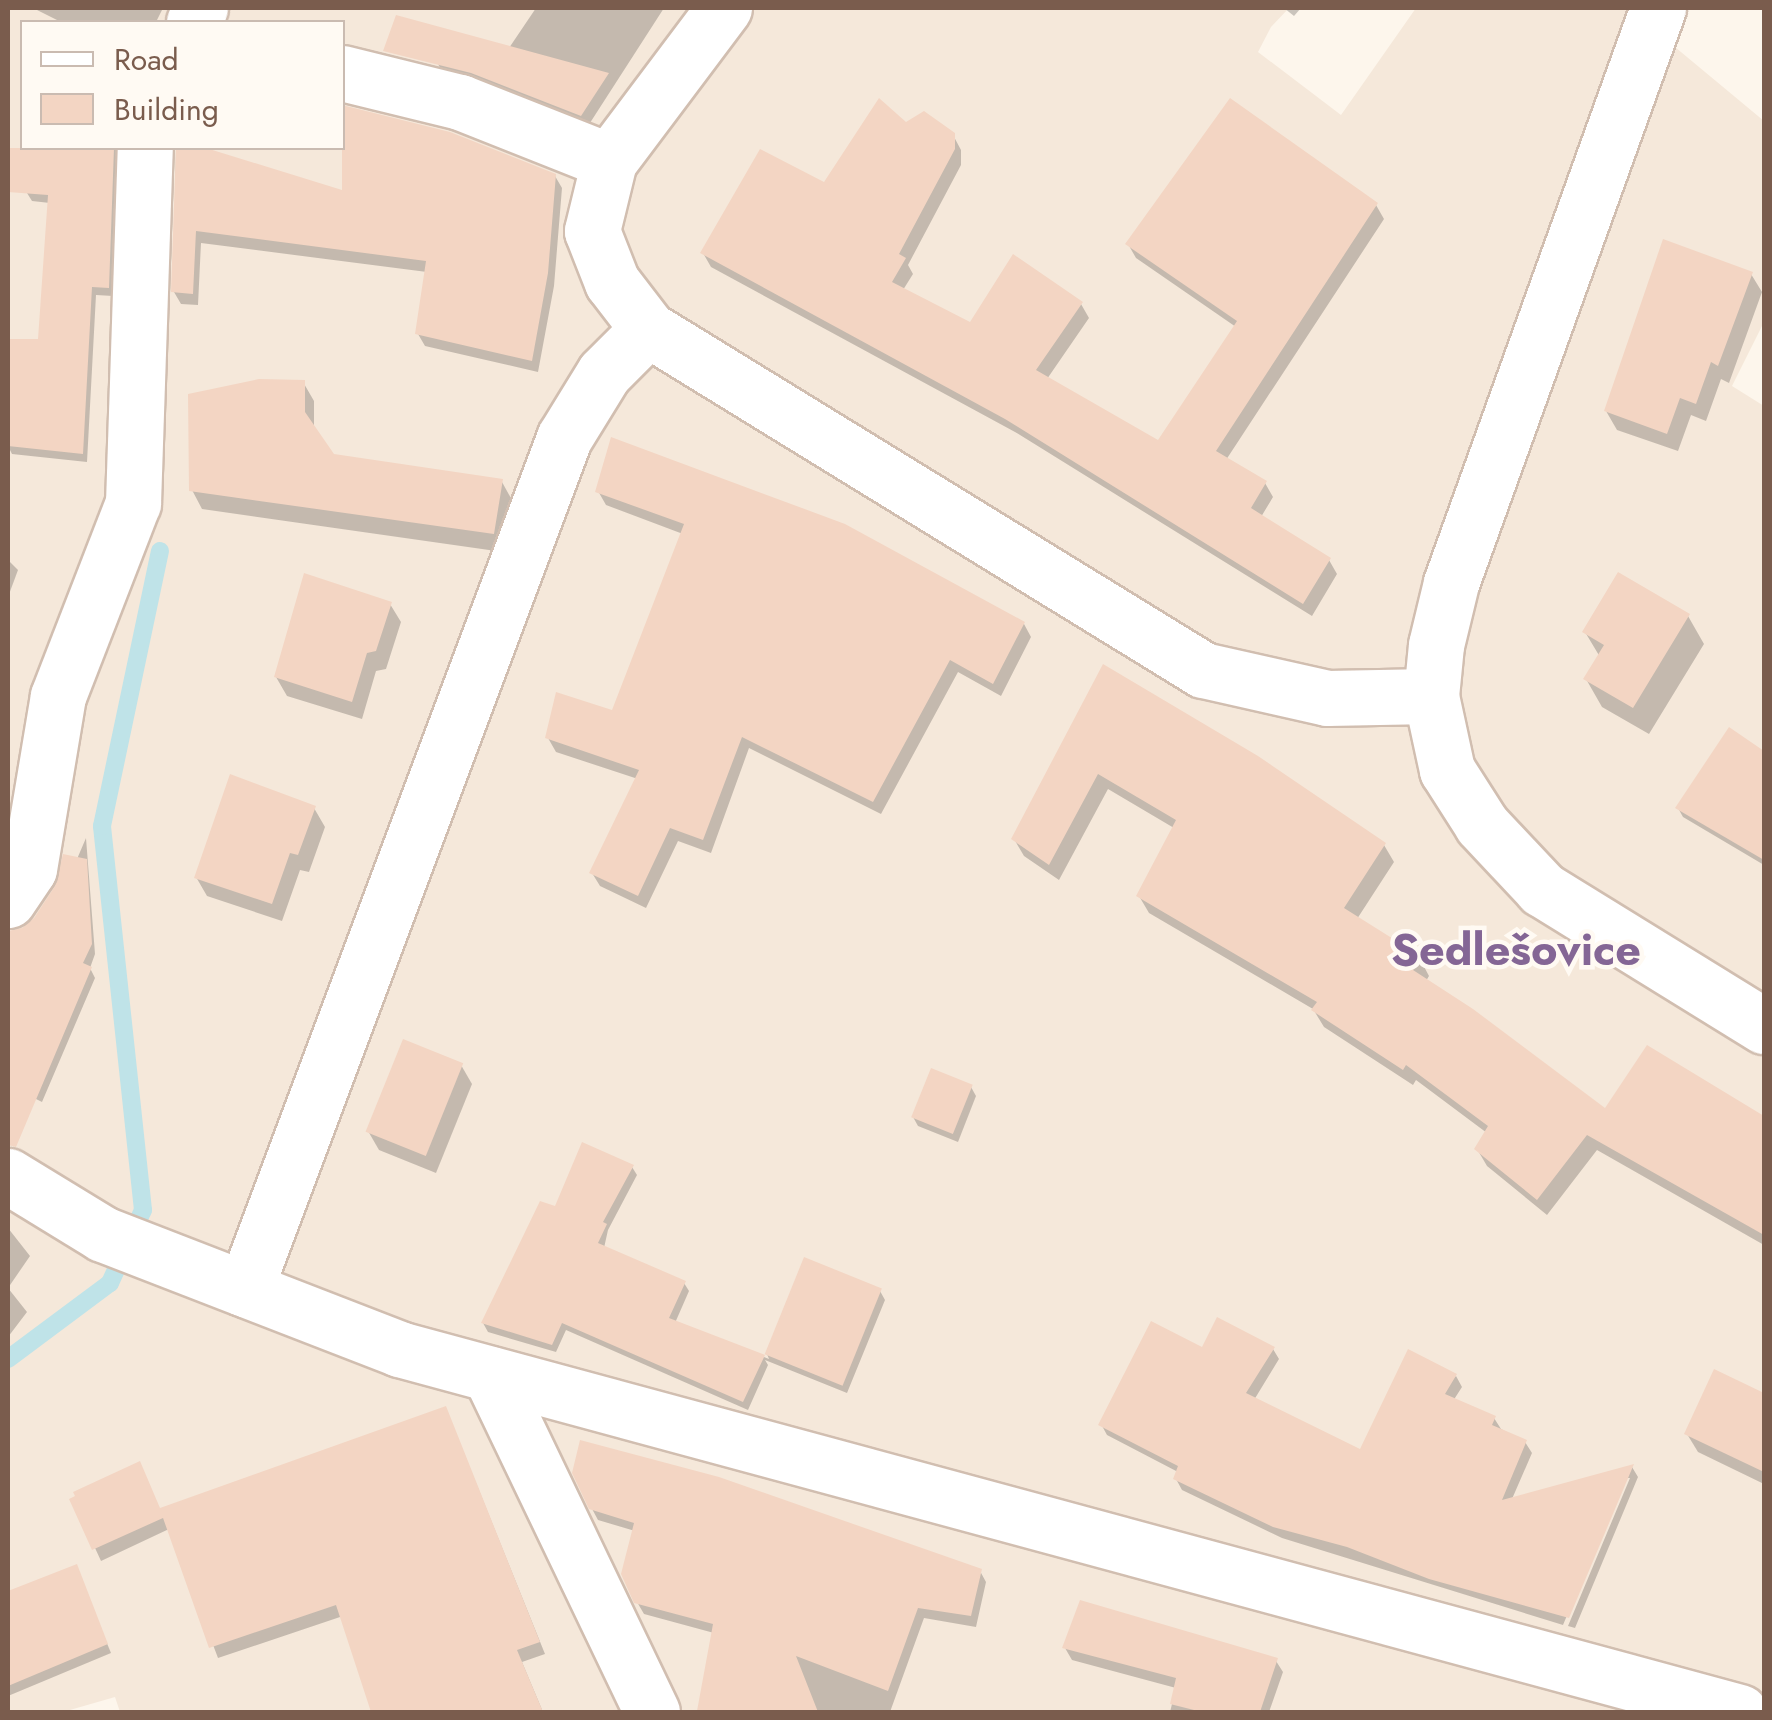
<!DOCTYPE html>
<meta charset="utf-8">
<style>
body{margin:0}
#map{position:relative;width:1772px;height:1720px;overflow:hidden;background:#fdf6ec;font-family:Jost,sans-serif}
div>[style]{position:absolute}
.residential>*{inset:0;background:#f5e8da}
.shadow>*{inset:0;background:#0003}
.stream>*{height:18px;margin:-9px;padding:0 9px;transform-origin:9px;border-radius:9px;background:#bfe3e8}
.building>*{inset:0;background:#f3d5c3;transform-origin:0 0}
.roads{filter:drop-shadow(2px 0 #d1beb0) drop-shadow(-2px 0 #d1beb0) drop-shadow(0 2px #d1beb0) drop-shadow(0 -2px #d1beb0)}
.minor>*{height:55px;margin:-27.5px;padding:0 27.5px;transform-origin:27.5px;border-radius:27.5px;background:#fff}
span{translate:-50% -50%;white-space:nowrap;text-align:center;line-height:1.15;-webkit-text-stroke:9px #fffaf3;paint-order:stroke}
.quarter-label{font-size:45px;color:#846695;font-weight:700}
.frame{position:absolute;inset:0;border:10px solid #7a5c4d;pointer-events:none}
.legend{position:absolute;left:20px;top:20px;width:325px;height:130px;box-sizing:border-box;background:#fffaf3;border:2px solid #cabbb1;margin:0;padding:12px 18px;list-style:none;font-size:30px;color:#7a5c4d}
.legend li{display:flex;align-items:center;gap:20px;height:50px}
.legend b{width:50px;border:2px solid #cabbb1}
</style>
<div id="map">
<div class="residential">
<i style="clip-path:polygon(evenodd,8px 8px,1289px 8px,1271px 27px,1258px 52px,1341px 115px,1416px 8px,1628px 8px,1764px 121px,1764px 322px,1732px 386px,1764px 406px,1764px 1712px,120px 1712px,115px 1697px,63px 1712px,8px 1712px,8px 8px,22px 22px,342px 22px,342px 148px,22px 148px,22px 22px)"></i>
</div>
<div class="shadow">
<i style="clip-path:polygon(33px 8px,163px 8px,156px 22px,61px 22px)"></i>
<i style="clip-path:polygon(536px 8px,664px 8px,588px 126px,444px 75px,438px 64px,509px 48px)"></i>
<i style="clip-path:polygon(1284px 8px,1301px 8px,1294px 16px)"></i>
<i style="clip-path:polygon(906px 125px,953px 135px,961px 150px,961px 165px,908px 265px,913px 274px,903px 290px,970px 325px,1081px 304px,1089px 318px,1047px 379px,1159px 444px,1236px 327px,1136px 258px,1128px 244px,1376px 205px,1384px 219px,1226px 460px,1265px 483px,1273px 497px,1261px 517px,1329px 560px,1337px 574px,1312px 616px,1015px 432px,711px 267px,703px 253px,824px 185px)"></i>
<i style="clip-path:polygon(39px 148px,123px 148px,113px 296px,96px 295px,87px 462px,12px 454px,8px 446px,8px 341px,41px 341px,50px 203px,32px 201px,27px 193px)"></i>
<i style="clip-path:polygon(176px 148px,198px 148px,320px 185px,355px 202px,555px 176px,562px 188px,554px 286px,538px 372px,425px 346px,418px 334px,427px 272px,201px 243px,198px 305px,181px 304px,174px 292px)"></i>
<i style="clip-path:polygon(1751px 274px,1762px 292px,1729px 383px,1721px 379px,1706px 421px,1691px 415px,1678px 451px,1617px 430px,1606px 411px)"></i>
<i style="clip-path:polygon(303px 382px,314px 401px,314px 430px,332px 457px,502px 482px,512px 500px,503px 552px,202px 509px,192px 490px)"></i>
<i style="clip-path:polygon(598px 491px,1024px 624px,1031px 637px,1001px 696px,958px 672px,881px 814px,749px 748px,711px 853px,678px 841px,646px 908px,600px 886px,592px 873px,638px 779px,556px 752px,548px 738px,614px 713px,683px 534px,606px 505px)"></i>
<i style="clip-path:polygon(8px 560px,18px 570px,8px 597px)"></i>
<i style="clip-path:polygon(390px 604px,401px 622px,386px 669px,376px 671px,362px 719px,287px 696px,276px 677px)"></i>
<i style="clip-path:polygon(1688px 616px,1704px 644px,1649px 734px,1602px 707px,1586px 679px,1600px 657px,1585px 632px)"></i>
<i style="clip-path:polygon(1104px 668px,1384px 845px,1394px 862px,1357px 919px,1420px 959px,1429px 976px,1426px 981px,1606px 1112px,1648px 1048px,1764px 1119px,1764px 1245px,1597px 1150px,1547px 1215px,1487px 1166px,1477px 1149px,1487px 1133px,1416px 1080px,1413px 1085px,1324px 1027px,1313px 1009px,1149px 913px,1139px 896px,1174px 828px,1108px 789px,1059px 880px,1024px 856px,1014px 839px)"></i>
<i style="clip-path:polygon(1727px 735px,1764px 758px,1764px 865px,1683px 817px,1678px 808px)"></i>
<i style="clip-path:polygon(314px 808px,325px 827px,309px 872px,300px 870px,282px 921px,207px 896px,196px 877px)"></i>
<i style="clip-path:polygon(86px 838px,95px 954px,90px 968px,95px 978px,42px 1102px,8px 1085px,8px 1020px)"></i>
<i style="clip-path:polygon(461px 1065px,472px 1084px,436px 1173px,379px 1150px,368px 1131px)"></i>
<i style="clip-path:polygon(971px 1087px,976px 1096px,958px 1142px,918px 1126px,913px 1117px)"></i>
<i style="clip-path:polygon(632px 1167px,637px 1175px,608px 1230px,604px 1248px,684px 1283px,689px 1291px,675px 1323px,769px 1359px,767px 1354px,880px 1291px,885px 1300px,847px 1393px,765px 1360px,768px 1365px,748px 1410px,566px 1330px,556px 1352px,488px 1332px,483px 1323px,556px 1209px)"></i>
<i style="clip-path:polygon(8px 1228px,30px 1256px,8px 1288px,27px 1312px,8px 1337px)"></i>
<i style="clip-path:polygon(1273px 1349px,1279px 1359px,1254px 1400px,1361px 1453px,1456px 1376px,1462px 1387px,1453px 1401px,1494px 1418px,1501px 1429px,1525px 1442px,1532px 1453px,1512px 1499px,1632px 1467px,1638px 1477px,1575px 1628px,1568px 1626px,1630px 1478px,1625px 1478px,1563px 1625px,1282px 1538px,1182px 1490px,1176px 1479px,1178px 1472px,1107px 1435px,1101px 1424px,1203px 1350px)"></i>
<i style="clip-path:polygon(1715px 1373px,1764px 1396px,1764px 1484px,1698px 1452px,1687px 1434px)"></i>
<i style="clip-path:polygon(451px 1421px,545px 1654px,522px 1662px,543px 1712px,377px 1712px,343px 1616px,218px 1658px,169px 1529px,101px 1561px,73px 1500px,160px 1510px)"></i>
<i style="clip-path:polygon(591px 1507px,980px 1571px,986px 1582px,976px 1627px,924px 1618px,890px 1712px,701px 1712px,714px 1633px,644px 1614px,637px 1602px,635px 1531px,598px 1520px)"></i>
<i style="clip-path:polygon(76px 1568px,111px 1653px,8px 1696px,8px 1594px)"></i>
<i style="clip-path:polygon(1065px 1648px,1276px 1661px,1283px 1672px,1269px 1712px,1170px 1712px,1176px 1688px,1072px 1660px)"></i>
</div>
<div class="stream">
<i style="left:8px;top:1359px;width:127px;rotate:-36.7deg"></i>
<i style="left:110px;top:1283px;width:80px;rotate:-65.7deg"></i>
<i style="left:143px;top:1210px;width:386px;rotate:-96.1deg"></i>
<i style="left:102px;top:826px;width:281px;rotate:-78.1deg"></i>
</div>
<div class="building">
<i style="clip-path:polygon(396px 15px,609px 73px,581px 116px,471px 73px,383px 51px)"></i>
<i style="clip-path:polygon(879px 98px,906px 122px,924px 111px,955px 133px,955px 149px,899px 254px,906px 258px,892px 282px,970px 322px,1013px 254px,1083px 302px,1036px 370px,1158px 440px,1237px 321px,1125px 244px,1230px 98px,1378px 203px,1216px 451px,1267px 481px,1251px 508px,1331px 558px,1303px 604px,1005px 419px,700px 253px,760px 149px,824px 182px)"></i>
<i style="clip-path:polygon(342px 105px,450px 132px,556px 174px,548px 273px,532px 361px,415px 334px,426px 261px,196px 231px,193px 294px,171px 292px,176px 148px,206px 148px,342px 190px)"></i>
<i style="clip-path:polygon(8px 148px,114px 148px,109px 288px,92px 287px,83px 454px,8px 446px,8px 339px,38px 339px,48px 195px,8px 192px)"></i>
<i style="clip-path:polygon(1663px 239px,1753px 272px,1718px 366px,1711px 362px,1696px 404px,1680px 398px,1667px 434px,1604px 411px)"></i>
<i style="clip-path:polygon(259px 379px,305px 380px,305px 412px,334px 454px,503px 479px,494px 534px,189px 491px,188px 394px)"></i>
<i style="clip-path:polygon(611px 437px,845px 524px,1025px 622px,993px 684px,950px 660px,873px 802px,742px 737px,703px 840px,670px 828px,638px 896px,589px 873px,639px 770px,545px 738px,556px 692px,612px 710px,684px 524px,595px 492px)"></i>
<i style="clip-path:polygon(1618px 572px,1690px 614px,1633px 708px,1583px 679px,1604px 645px,1582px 632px)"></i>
<i style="clip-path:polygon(304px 573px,392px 602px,376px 651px,367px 653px,352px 702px,274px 677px)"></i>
<i style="clip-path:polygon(1103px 664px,1258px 756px,1386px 843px,1344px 908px,1422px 957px,1413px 970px,1473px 1009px,1605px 1108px,1647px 1045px,1764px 1116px,1764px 1235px,1587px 1135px,1537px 1200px,1474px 1149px,1488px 1126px,1406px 1065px,1403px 1070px,1311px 1010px,1317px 1002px,1136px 896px,1176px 820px,1098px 774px,1049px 865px,1011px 839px)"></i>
<i style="clip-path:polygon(1729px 727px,1764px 751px,1764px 860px,1675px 808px)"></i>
<i style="clip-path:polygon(230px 774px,316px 806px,298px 855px,290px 853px,272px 904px,194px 878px)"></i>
<i style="clip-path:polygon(63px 854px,87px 859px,92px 944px,83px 963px,92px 967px,16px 1147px,8px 1145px,8px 931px,22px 928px,34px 918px,55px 886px)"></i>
<i style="left:403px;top:1039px;width:65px;height:100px;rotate:22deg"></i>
<i style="left:931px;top:1068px;width:45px;height:53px;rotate:22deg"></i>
<i style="clip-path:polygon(582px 1142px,634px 1165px,603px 1222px,607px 1224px,598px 1243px,686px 1281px,669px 1318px,765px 1355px,743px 1402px,562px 1323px,552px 1345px,481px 1323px,540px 1201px,555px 1206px)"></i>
<i style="left:804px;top:1257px;width:84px;height:105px;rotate:22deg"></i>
<i style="clip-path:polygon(1217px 1317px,1275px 1347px,1246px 1393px,1360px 1449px,1408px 1349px,1457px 1374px,1445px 1394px,1496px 1416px,1492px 1425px,1527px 1440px,1502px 1500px,1634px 1464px,1569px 1618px,1429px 1579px,1347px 1547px,1273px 1527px,1173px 1479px,1178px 1466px,1098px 1425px,1151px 1321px,1202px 1347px)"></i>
<i style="clip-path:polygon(1714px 1369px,1764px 1393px,1764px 1472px,1684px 1434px)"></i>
<i style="clip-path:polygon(446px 1406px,540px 1642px,517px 1650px,543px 1712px,371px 1712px,336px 1605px,209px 1648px,163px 1518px,92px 1550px,69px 1499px,75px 1496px,73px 1492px,140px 1461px,160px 1508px)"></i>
<i style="clip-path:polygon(580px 1440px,719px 1477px,982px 1569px,971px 1616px,918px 1608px,888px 1691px,796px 1656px,818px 1712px,697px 1711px,713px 1624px,634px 1603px,621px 1574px,634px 1523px,589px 1509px,572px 1473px)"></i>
<i style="clip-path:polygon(77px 1564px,108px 1644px,8px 1686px,8px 1591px)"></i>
<i style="clip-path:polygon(1080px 1600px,1278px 1658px,1260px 1712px,1202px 1712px,1170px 1704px,1176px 1678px,1062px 1648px)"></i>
</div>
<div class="roads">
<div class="minor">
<i style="left:724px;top:8px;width:191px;rotate:126.9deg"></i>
<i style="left:609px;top:161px;width:72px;rotate:103.7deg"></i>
<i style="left:592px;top:231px;width:55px;rotate:68.6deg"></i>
<i style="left:612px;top:282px;width:59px;rotate:52.5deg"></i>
<i style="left:648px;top:329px;width:651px;rotate:31.57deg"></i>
<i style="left:1203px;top:670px;width:127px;rotate:12.7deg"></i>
<i style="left:1327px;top:698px;width:104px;rotate:-1.1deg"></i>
<i style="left:1658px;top:8px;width:611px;rotate:109.8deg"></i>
<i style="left:1451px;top:583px;width:64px;rotate:103.6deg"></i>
<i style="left:1436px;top:645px;width:51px;rotate:95.6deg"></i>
<i style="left:1431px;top:696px;width:76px;rotate:77.8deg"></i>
<i style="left:1447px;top:770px;width:65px;rotate:57.5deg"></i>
<i style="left:1482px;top:825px;width:88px;rotate:46.8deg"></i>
<i style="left:1542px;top:889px;width:261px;rotate:31.7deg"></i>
<i style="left:194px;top:22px;width:15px;rotate:-67deg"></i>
<i style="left:342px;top:73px;width:122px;rotate:13.8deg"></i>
<i style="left:460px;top:102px;width:160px;rotate:21.6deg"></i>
<i style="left:8px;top:900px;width:37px;rotate:-56deg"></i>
<i style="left:29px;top:869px;width:175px;rotate:-80.5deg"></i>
<i style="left:58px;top:696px;width:207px;rotate:-68.8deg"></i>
<i style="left:133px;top:503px;width:355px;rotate:-88.1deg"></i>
<i style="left:8px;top:1176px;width:111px;rotate:31.4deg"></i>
<i style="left:103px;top:1234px;width:318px;rotate:21.2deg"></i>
<i style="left:399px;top:1349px;width:1389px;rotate:15.15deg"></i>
<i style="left:245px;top:1289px;width:909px;rotate:-69.45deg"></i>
<i style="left:564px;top:438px;width:76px;rotate:-58.4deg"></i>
<i style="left:604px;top:373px;width:62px;rotate:-45deg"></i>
<i style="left:490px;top:1374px;width:375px;rotate:64.4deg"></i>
</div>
</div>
<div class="quarter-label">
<span style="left:1516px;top:950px">Sedlešovice</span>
</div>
<div class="frame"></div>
<ul class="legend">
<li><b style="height:12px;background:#fff"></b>Road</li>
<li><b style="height:28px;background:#f3d5c3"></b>Building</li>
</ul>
</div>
